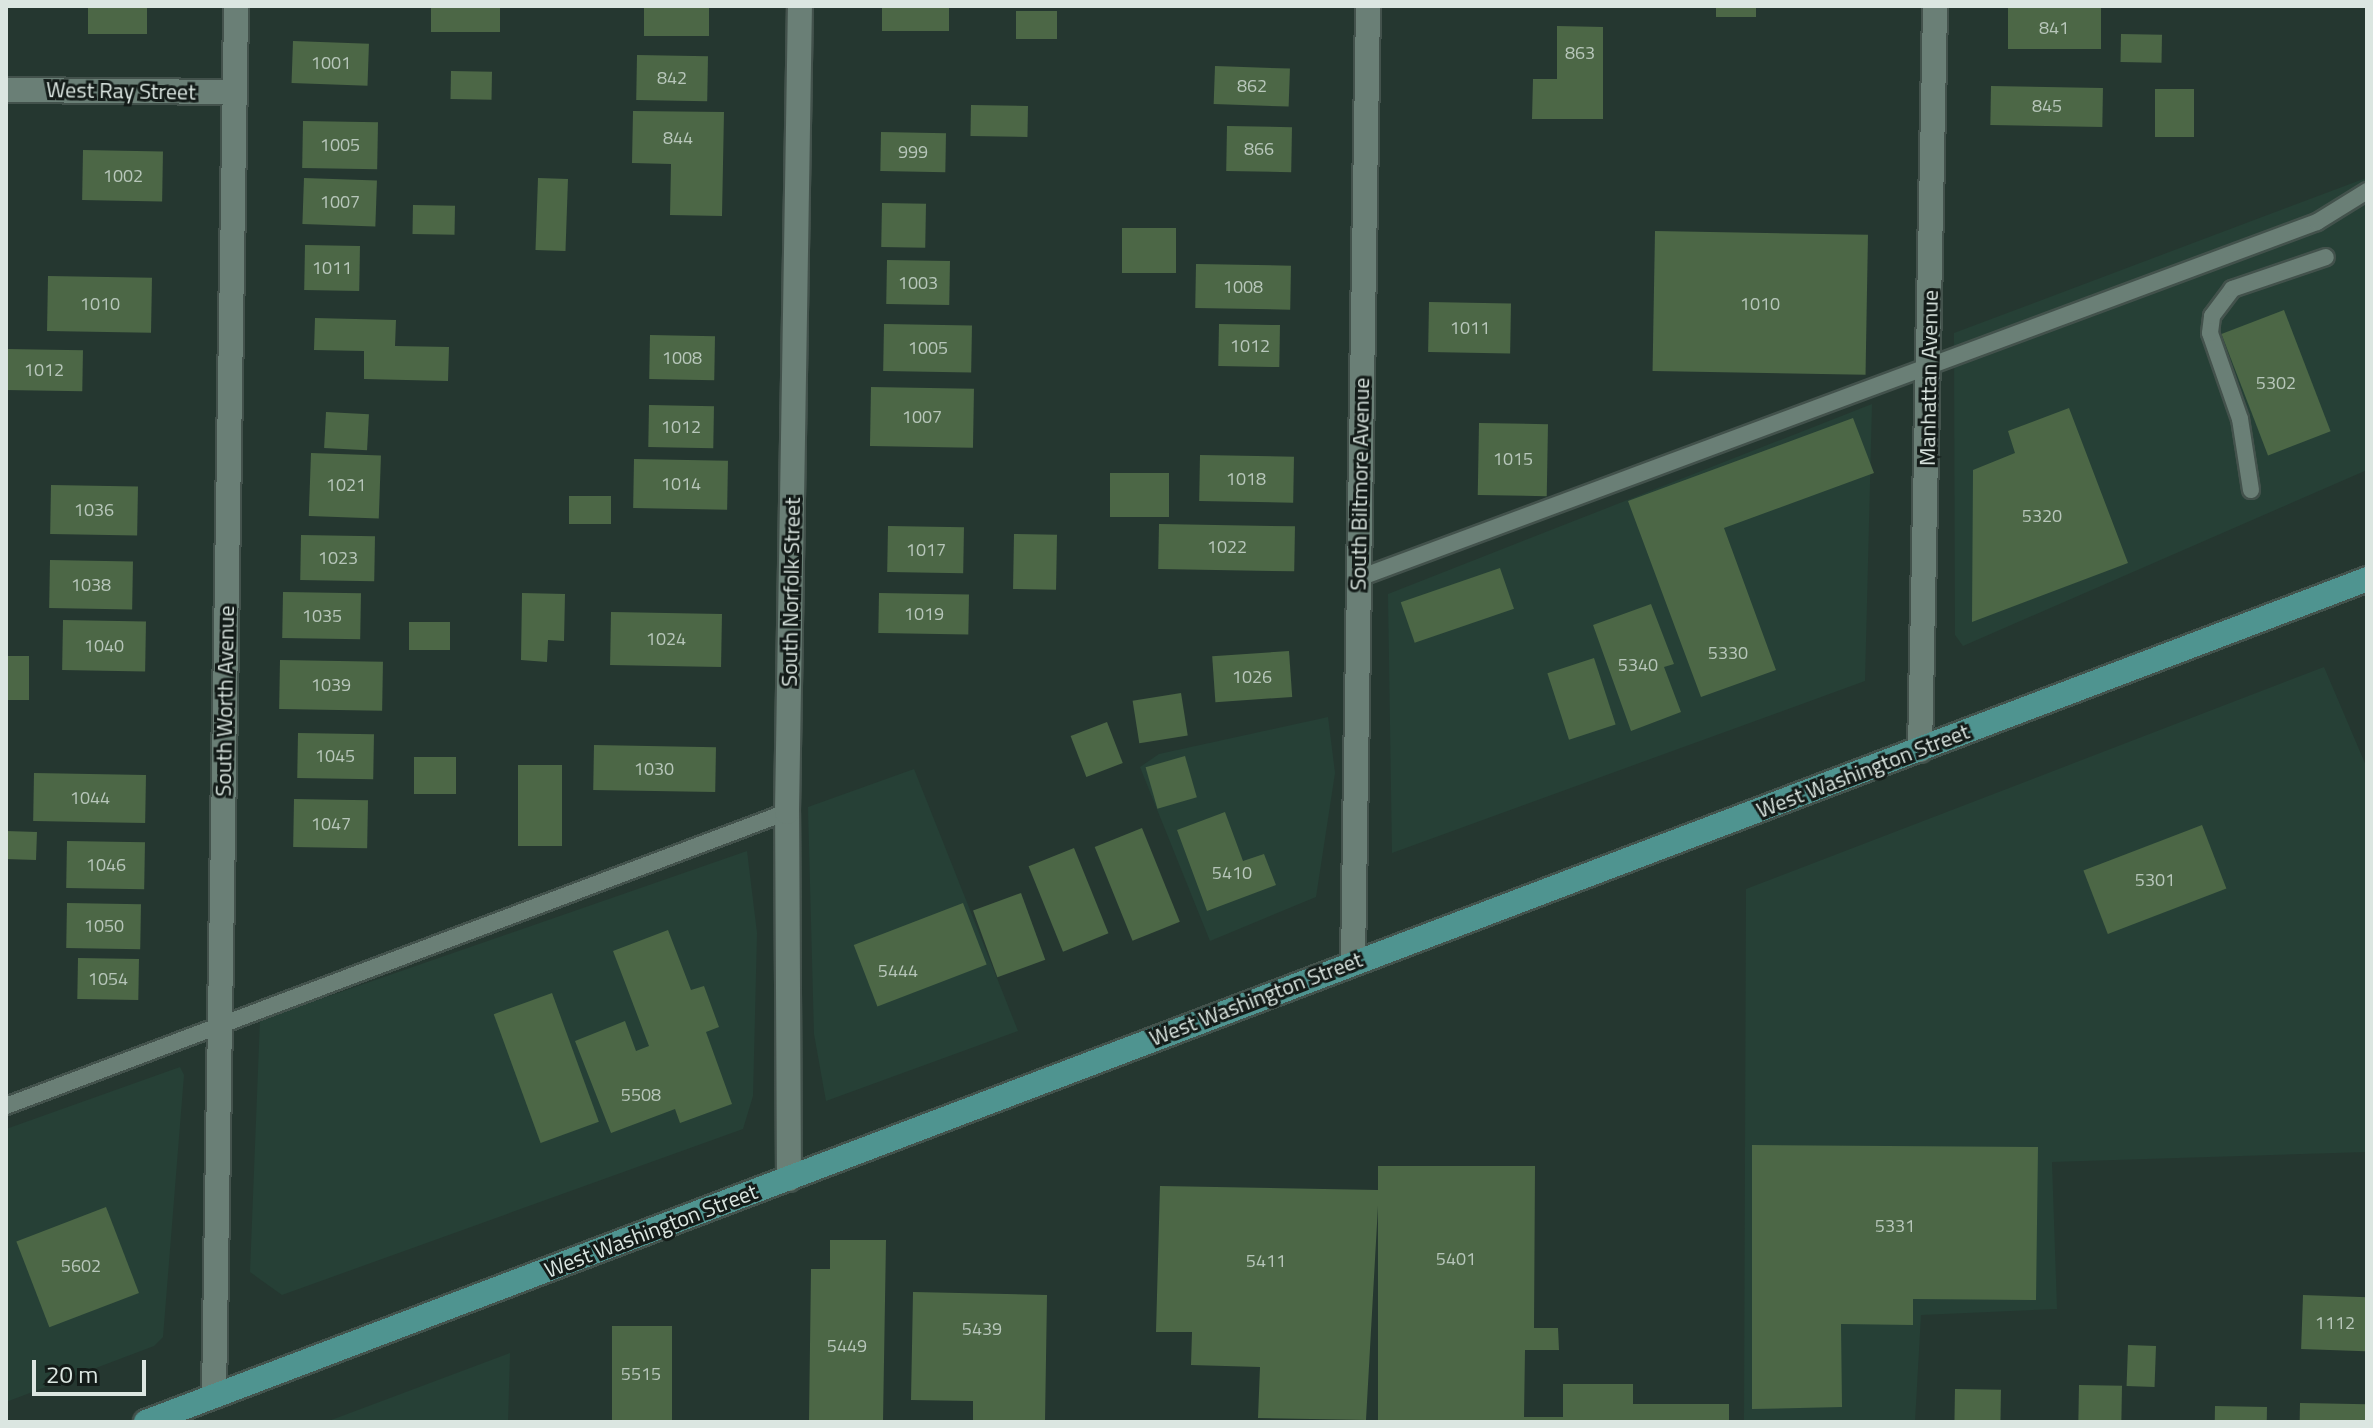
<!DOCTYPE html>
<style>
body{margin:0}
#map{position:relative;width:2373px;height:1428px;overflow:hidden;background:#253730;font-family:"Titillium Web",sans-serif}
div>[style]{position:absolute}
.built>*{inset:0;background:#264036}
.building>*{inset:0;background:#4c6746;transform-origin:0 0}
.roads{filter:drop-shadow(2px 0 #43524c) drop-shadow(-2px 0 #43524c) drop-shadow(0 2px #43524c) drop-shadow(0 -2px #43524c)}
.service>*{height:16px;margin:-8px;padding:0 8px;transform-origin:8px;border-radius:8px;background:#6a7f76}
.minor>*{height:24px;margin:-12px;padding:0 12px;transform-origin:12px;border-radius:12px;background:#6a7f76}
.primary>*{height:24px;margin:-12px;padding:0 12px;transform-origin:12px;border-radius:12px;background:#4f9490}
span{translate:-50% -50%;white-space:nowrap;text-align:center;line-height:1.15;-webkit-text-stroke:6px #141c19;paint-order:stroke}
.number-label{font-size:18px;color:#b7c6ba}
.number-label span{-webkit-text-stroke-width:0}
.street-label{font-size:22px;color:#dbe6e1}
.frame{position:absolute;inset:0;border:8px solid #dbe6e1;pointer-events:none}
.scale{position:absolute;left:32px;top:1360px;width:114px;height:36px;box-sizing:border-box;border:4px solid #dbe6e1;border-top:0;padding-left:10px;font-size:24px;line-height:28px;white-space:nowrap;color:#dbe6e1;-webkit-text-stroke:6px #141c19;paint-order:stroke}
</style>
<div id="map">
<div class="built">
<i style="clip-path:polygon(2366px 178px,2367px 470px,1963px 646px,1955px 635px,1954px 333px)"></i>
<i style="clip-path:polygon(1872px 404px,1865px 681px,1392px 853px,1388px 594px)"></i>
<i style="clip-path:polygon(2324px 667px,2367px 768px,2367px 1152px,2052px 1162px,2057px 1309px,1921px 1315px,1915px 1422px,1744px 1422px,1746px 889px)"></i>
<i style="clip-path:polygon(1328px 717px,1335px 773px,1316px 897px,1210px 941px,1140px 767px,1159px 754px)"></i>
<i style="clip-path:polygon(914px 769px,1018px 1031px,826px 1101px,814px 1034px,808px 807px)"></i>
<i style="clip-path:polygon(747px 851px,757px 933px,753px 1096px,743px 1129px,282px 1295px,250px 1272px,260px 1020px)"></i>
<i style="clip-path:polygon(180px 1067px,184px 1075px,163px 1337px,154px 1346px,6px 1402px,6px 1129px)"></i>
<i style="clip-path:polygon(510px 1353px,508px 1422px,326px 1422px)"></i>
</div>
<div class="building">
<i style="left:88px;top:6px;width:59px;height:28px"></i>
<i style="left:431px;top:6px;width:69px;height:26px"></i>
<i style="left:644px;top:6px;width:65px;height:30px"></i>
<i style="left:882px;top:6px;width:67px;height:25px"></i>
<i style="left:1716px;top:6px;width:40px;height:11px"></i>
<i style="left:2008px;top:6px;width:93px;height:43px"></i>
<i style="left:1016px;top:11px;width:41px;height:28px"></i>
<i style="clip-path:polygon(1557px 26px,1603px 27px,1603px 119px,1532px 119px,1533px 79px,1557px 79px)"></i>
<i style="left:2121px;top:34px;width:41px;height:28px;rotate:1deg"></i>
<i style="left:293px;top:41px;width:76px;height:42px;rotate:2deg"></i>
<i style="left:637px;top:55px;width:71px;height:45px;rotate:1deg"></i>
<i style="left:1215px;top:66px;width:75px;height:38px;rotate:2deg"></i>
<i style="left:451px;top:71px;width:41px;height:28px;rotate:1deg"></i>
<i style="left:1991px;top:86px;width:112px;height:39px;rotate:1deg"></i>
<i style="left:2194px;top:89px;width:48px;height:39px;rotate:90deg"></i>
<i style="left:971px;top:105px;width:57px;height:31px;rotate:1deg"></i>
<i style="clip-path:polygon(633px 111px,724px 112px,722px 216px,670px 215px,671px 164px,632px 163px)"></i>
<i style="left:303px;top:121px;width:75px;height:47px;rotate:1deg"></i>
<i style="left:1227px;top:126px;width:65px;height:45px;rotate:1deg"></i>
<i style="left:881px;top:132px;width:65px;height:39px;rotate:1deg"></i>
<i style="left:83px;top:150px;width:80px;height:50px;rotate:1deg"></i>
<i style="left:304px;top:178px;width:73px;height:46px;rotate:2deg"></i>
<i style="left:538px;top:178px;width:30px;height:72px;rotate:2deg"></i>
<i style="left:882px;top:203px;width:44px;height:44px;rotate:1deg"></i>
<i style="left:413px;top:205px;width:42px;height:29px;rotate:1deg"></i>
<i style="left:1176px;top:228px;width:45px;height:54px;rotate:90deg"></i>
<i style="left:1655px;top:231px;width:213px;height:140px;rotate:1deg"></i>
<i style="left:305px;top:245px;width:55px;height:45px;rotate:1deg"></i>
<i style="left:887px;top:260px;width:63px;height:44px;rotate:1deg"></i>
<i style="left:1196px;top:264px;width:95px;height:44px;rotate:1deg"></i>
<i style="left:48px;top:276px;width:104px;height:55px;rotate:1deg"></i>
<i style="left:1429px;top:302px;width:82px;height:50px;rotate:1deg"></i>
<i style="left:2284px;top:310px;width:130px;height:67px;rotate:69deg"></i>
<i style="clip-path:polygon(315px 318px,396px 320px,395px 346px,449px 347px,448px 381px,364px 379px,364px 351px,314px 350px)"></i>
<i style="left:884px;top:324px;width:88px;height:47px;rotate:1deg"></i>
<i style="left:1219px;top:324px;width:61px;height:42px;rotate:1deg"></i>
<i style="left:650px;top:335px;width:65px;height:44px;rotate:1deg"></i>
<i style="left:6px;top:349px;width:77px;height:41px;rotate:1deg"></i>
<i style="left:871px;top:387px;width:103px;height:59px;rotate:1deg"></i>
<i style="left:649px;top:405px;width:65px;height:42px;rotate:1deg"></i>
<i style="clip-path:polygon(2069px 408px,2128px 563px,1972px 622px,1973px 470px,2015px 453px,2008px 431px)"></i>
<i style="left:326px;top:412px;width:43px;height:36px;rotate:3deg"></i>
<i style="clip-path:polygon(1853px 418px,1874px 473px,1724px 528px,1776px 670px,1701px 697px,1628px 501px)"></i>
<i style="left:1479px;top:423px;width:69px;height:72px;rotate:1deg"></i>
<i style="left:311px;top:453px;width:70px;height:63px;rotate:2deg"></i>
<i style="left:1200px;top:455px;width:94px;height:46px;rotate:1deg"></i>
<i style="left:634px;top:459px;width:94px;height:49px;rotate:1deg"></i>
<i style="left:1110px;top:473px;width:59px;height:44px"></i>
<i style="left:51px;top:485px;width:87px;height:49px;rotate:1deg"></i>
<i style="left:569px;top:496px;width:42px;height:28px"></i>
<i style="left:1159px;top:524px;width:136px;height:45px;rotate:1deg"></i>
<i style="left:888px;top:526px;width:76px;height:46px;rotate:1deg"></i>
<i style="left:1014px;top:534px;width:43px;height:55px;rotate:1deg"></i>
<i style="left:301px;top:535px;width:74px;height:45px;rotate:1deg"></i>
<i style="left:50px;top:560px;width:83px;height:48px;rotate:1deg"></i>
<i style="left:1500px;top:568px;width:43px;height:105px;rotate:71deg"></i>
<i style="left:283px;top:592px;width:78px;height:46px;rotate:1deg"></i>
<i style="clip-path:polygon(522px 593px,565px 594px,564px 641px,548px 640px,547px 662px,521px 660px)"></i>
<i style="left:879px;top:593px;width:90px;height:40px;rotate:1deg"></i>
<i style="clip-path:polygon(1651px 604px,1674px 664px,1664px 667px,1681px 712px,1631px 731px,1593px 625px)"></i>
<i style="left:611px;top:612px;width:111px;height:53px;rotate:1deg"></i>
<i style="left:63px;top:620px;width:83px;height:50px;rotate:1deg"></i>
<i style="left:409px;top:622px;width:41px;height:28px"></i>
<i style="left:1289px;top:651px;width:46px;height:77px;rotate:86deg"></i>
<i style="left:6px;top:656px;width:23px;height:44px"></i>
<i style="left:1594px;top:658px;width:70px;height:49px;rotate:72deg"></i>
<i style="left:280px;top:660px;width:103px;height:49px;rotate:1deg"></i>
<i style="left:1181px;top:693px;width:43px;height:49px;rotate:81deg"></i>
<i style="left:1107px;top:722px;width:44px;height:39px;rotate:69deg"></i>
<i style="left:298px;top:733px;width:76px;height:45px;rotate:1deg"></i>
<i style="left:594px;top:745px;width:122px;height:45px;rotate:1deg"></i>
<i style="left:1185px;top:756px;width:43px;height:41px;rotate:74deg"></i>
<i style="left:414px;top:757px;width:42px;height:37px"></i>
<i style="left:518px;top:765px;width:44px;height:81px"></i>
<i style="left:34px;top:773px;width:112px;height:48px;rotate:1deg"></i>
<i style="left:294px;top:799px;width:74px;height:48px;rotate:1deg"></i>
<i style="clip-path:polygon(1225px 812px,1243px 861px,1264px 854px,1276px 885px,1207px 911px,1177px 830px)"></i>
<i style="left:2202px;top:825px;width:68px;height:127px;rotate:69deg"></i>
<i style="left:1142px;top:828px;width:101px;height:51px;rotate:68deg"></i>
<i style="left:6px;top:831px;width:31px;height:28px;rotate:2deg"></i>
<i style="left:67px;top:841px;width:78px;height:47px;rotate:1deg"></i>
<i style="left:1074px;top:848px;width:92px;height:49px;rotate:68deg"></i>
<i style="left:1021px;top:893px;width:71px;height:51px;rotate:70deg"></i>
<i style="left:67px;top:903px;width:74px;height:45px;rotate:1deg"></i>
<i style="left:963px;top:903px;width:66px;height:117px;rotate:69deg"></i>
<i style="clip-path:polygon(668px 930px,691px 990px,704px 986px,719px 1027px,706px 1032px,732px 1104px,680px 1123px,675px 1109px,611px 1133px,575px 1041px,625px 1021px,636px 1051px,649px 1046px,613px 951px)"></i>
<i style="left:78px;top:958px;width:61px;height:41px;rotate:1deg"></i>
<i style="left:552px;top:993px;width:137px;height:62px;rotate:70deg"></i>
<i style="clip-path:polygon(1752px 1145px,2038px 1147px,2036px 1300px,1913px 1299px,1913px 1325px,1841px 1324px,1842px 1407px,1752px 1409px)"></i>
<i style="clip-path:polygon(1378px 1166px,1535px 1166px,1534px 1328px,1558px 1328px,1559px 1350px,1525px 1350px,1524px 1417px,1563px 1417px,1563px 1384px,1633px 1384px,1633px 1404px,1729px 1404px,1729px 1422px,1378px 1422px,1378px 1206px,1366px 1420px,1258px 1418px,1260px 1367px,1191px 1365px,1192px 1332px,1156px 1332px,1160px 1186px,1378px 1190px)"></i>
<i style="left:106px;top:1207px;width:92px;height:96px;rotate:69deg"></i>
<i style="clip-path:polygon(830px 1240px,886px 1240px,883px 1422px,809px 1422px,811px 1269px,830px 1269px)"></i>
<i style="clip-path:polygon(913px 1292px,1047px 1295px,1045px 1422px,973px 1422px,973px 1401px,911px 1400px)"></i>
<i style="left:2303px;top:1295px;width:64px;height:54px;rotate:2deg"></i>
<i style="left:612px;top:1326px;width:60px;height:96px"></i>
<i style="left:2128px;top:1345px;width:28px;height:41px;rotate:2deg"></i>
<i style="left:2079px;top:1385px;width:43px;height:37px;rotate:1deg"></i>
<i style="left:1955px;top:1389px;width:46px;height:33px;rotate:1deg"></i>
<i style="left:2300px;top:1403px;width:67px;height:19px;rotate:1deg"></i>
<i style="left:2215px;top:1406px;width:52px;height:16px;rotate:1deg"></i>
</div>
<div class="roads">
<div class="service">
<i style="left:2251px;top:490px;width:72px;rotate:-98.8deg"></i>
<i style="left:2240px;top:419px;width:91px;rotate:-109.2deg"></i>
<i style="left:2210px;top:333px;width:17px;rotate:-83deg"></i>
<i style="left:2212px;top:316px;width:34px;rotate:-53deg"></i>
<i style="left:2232px;top:289px;width:99px;rotate:-18.8deg"></i>
<i style="left:1359px;top:578px;width:1022px;rotate:-20.39deg"></i>
<i style="left:2317px;top:222px;width:59px;rotate:-31.8deg"></i>
<i style="left:6px;top:1106px;width:835px;rotate:-20.63deg"></i>
</div>
<div class="minor">
<i style="left:6px;top:90px;width:229px;rotate:0.5deg"></i>
<i style="left:1920px;top:750px;width:744px;rotate:-88.84deg"></i>
<i style="left:1353px;top:961px;width:955px;rotate:-89.1deg"></i>
<i style="left:789px;top:1179px;width:367px;rotate:-90.3deg"></i>
<i style="left:787px;top:812px;width:806px;rotate:-89.08deg"></i>
<i style="left:214px;top:1396px;width:1390px;rotate:-89.09deg"></i>
</div>
<div class="primary">
<i style="left:146px;top:1422px;width:2376px;rotate:-20.78deg"></i>
</div>
</div>
<div class="number-label">
<span style="left:2054px;top:28px">841</span>
<span style="left:1580px;top:53px">863</span>
<span style="left:331px;top:63px">1001</span>
<span style="left:672px;top:78px">842</span>
<span style="left:1252px;top:86px">862</span>
<span style="left:2047px;top:106px">845</span>
<span style="left:678px;top:138px">844</span>
<span style="left:340px;top:145px">1005</span>
<span style="left:1259px;top:149px">866</span>
<span style="left:913px;top:152px">999</span>
<span style="left:123px;top:176px">1002</span>
<span style="left:340px;top:202px">1007</span>
<span style="left:332px;top:268px">1011</span>
<span style="left:918px;top:283px">1003</span>
<span style="left:1243px;top:287px">1008</span>
<span style="left:100px;top:304px">1010</span>
<span style="left:1760px;top:304px">1010</span>
<span style="left:1470px;top:328px">1011</span>
<span style="left:1250px;top:346px">1012</span>
<span style="left:928px;top:348px">1005</span>
<span style="left:682px;top:358px">1008</span>
<span style="left:44px;top:370px">1012</span>
<span style="left:2276px;top:383px">5302</span>
<span style="left:922px;top:417px">1007</span>
<span style="left:681px;top:427px">1012</span>
<span style="left:1513px;top:459px">1015</span>
<span style="left:1246px;top:479px">1018</span>
<span style="left:681px;top:484px">1014</span>
<span style="left:346px;top:485px">1021</span>
<span style="left:94px;top:510px">1036</span>
<span style="left:2042px;top:516px">5320</span>
<span style="left:1227px;top:547px">1022</span>
<span style="left:926px;top:550px">1017</span>
<span style="left:338px;top:558px">1023</span>
<span style="left:91px;top:585px">1038</span>
<span style="left:924px;top:614px">1019</span>
<span style="left:322px;top:616px">1035</span>
<span style="left:666px;top:639px">1024</span>
<span style="left:104px;top:646px">1040</span>
<span style="left:1728px;top:653px">5330</span>
<span style="left:1638px;top:665px">5340</span>
<span style="left:1252px;top:677px">1026</span>
<span style="left:331px;top:685px">1039</span>
<span style="left:335px;top:756px">1045</span>
<span style="left:654px;top:769px">1030</span>
<span style="left:90px;top:798px">1044</span>
<span style="left:331px;top:824px">1047</span>
<span style="left:106px;top:865px">1046</span>
<span style="left:1232px;top:873px">5410</span>
<span style="left:2155px;top:880px">5301</span>
<span style="left:104px;top:926px">1050</span>
<span style="left:898px;top:971px">5444</span>
<span style="left:108px;top:979px">1054</span>
<span style="left:641px;top:1095px">5508</span>
<span style="left:1895px;top:1226px">5331</span>
<span style="left:1456px;top:1259px">5401</span>
<span style="left:1266px;top:1261px">5411</span>
<span style="left:81px;top:1266px">5602</span>
<span style="left:2335px;top:1323px">1112</span>
<span style="left:982px;top:1329px">5439</span>
<span style="left:847px;top:1346px">5449</span>
<span style="left:641px;top:1374px">5515</span>
</div>
<div class="street-label">
<span style="left:121px;top:91px;rotate:1deg">West Ray Street</span>
<span style="left:1929px;top:378px;rotate:-89deg">Manhattan Avenue</span>
<span style="left:1360px;top:484px;rotate:-89deg">South Biltmore Avenue</span>
<span style="left:791px;top:592px;rotate:-89deg">South Norfolk Street</span>
<span style="left:225px;top:701px;rotate:-89deg">South Worth Avenue</span>
<span style="left:1863px;top:771px;rotate:-21deg">West Washington Street</span>
<span style="left:1256px;top:999px;rotate:-21deg">West Washington Street</span>
<span style="left:651px;top:1231px;rotate:-21deg">West Washington Street</span>
</div>
<div class="frame"></div>
<div class="scale">20 m</div>
</div>
